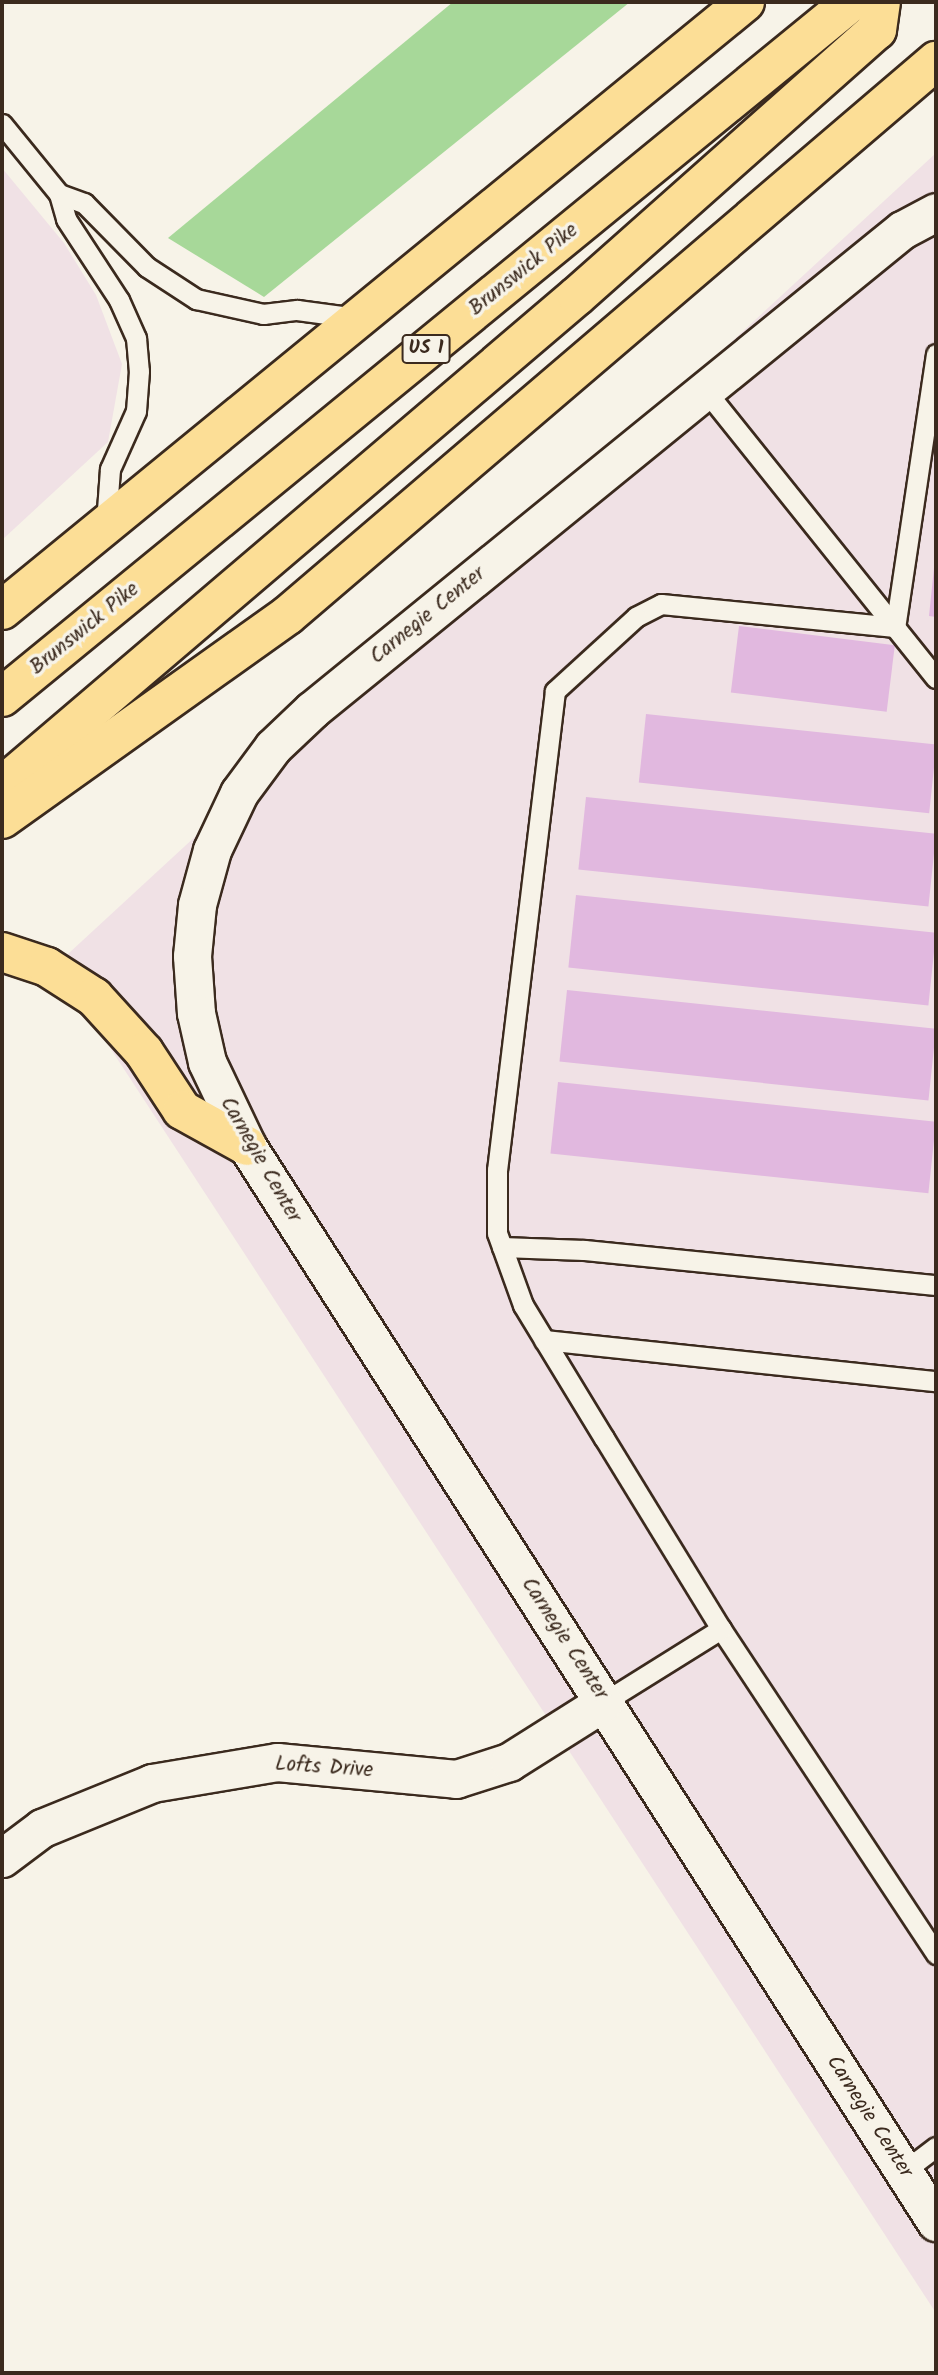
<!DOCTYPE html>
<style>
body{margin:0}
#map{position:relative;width:938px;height:2375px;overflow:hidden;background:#f7f3e8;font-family:Kalam,sans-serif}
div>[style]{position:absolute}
.built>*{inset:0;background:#f0e1e5}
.green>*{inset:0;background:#a7d899}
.building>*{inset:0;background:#e1b8df;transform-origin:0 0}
.roads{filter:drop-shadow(2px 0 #3b2a1e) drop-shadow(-2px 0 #3b2a1e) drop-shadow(0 2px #3b2a1e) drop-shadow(0 -2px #3b2a1e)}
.service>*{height:19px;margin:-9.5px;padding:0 9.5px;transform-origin:9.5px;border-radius:9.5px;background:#f7f3e8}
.minor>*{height:37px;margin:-18.5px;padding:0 18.5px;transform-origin:18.5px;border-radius:18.5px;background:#f7f3e8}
.trunk>*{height:38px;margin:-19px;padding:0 19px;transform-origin:19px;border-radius:19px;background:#fcde96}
span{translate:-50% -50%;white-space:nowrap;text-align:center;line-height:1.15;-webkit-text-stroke:7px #f7f3e8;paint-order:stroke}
.shield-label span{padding:2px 5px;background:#f7f3e8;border:2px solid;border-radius:5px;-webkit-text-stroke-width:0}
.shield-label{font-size:19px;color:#3b2a1e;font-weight:700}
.street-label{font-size:21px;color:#3b2a1e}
.frame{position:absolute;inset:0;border:4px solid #3b2a1e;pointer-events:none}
</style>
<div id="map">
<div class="built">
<i style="clip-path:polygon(936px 153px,936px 2313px,56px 965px)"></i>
<i style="clip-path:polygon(2px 168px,64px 243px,96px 295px,122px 364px,108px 442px,2px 540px)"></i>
</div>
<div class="green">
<i style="clip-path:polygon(453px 2px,630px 2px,264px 297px,168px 238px)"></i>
</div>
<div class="building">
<i style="clip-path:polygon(934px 568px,936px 568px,936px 617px,929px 616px)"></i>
<i style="left:739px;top:626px;width:157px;height:67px;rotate:7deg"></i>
<i style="left:646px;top:714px;width:292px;height:69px;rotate:6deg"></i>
<i style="left:586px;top:797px;width:352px;height:73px;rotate:6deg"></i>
<i style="left:576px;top:895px;width:362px;height:73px;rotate:6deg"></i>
<i style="left:567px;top:990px;width:371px;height:72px;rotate:6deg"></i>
<i style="left:558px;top:1082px;width:380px;height:72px;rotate:6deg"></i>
</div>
<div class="roads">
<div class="service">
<i style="left:2px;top:124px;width:90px;rotate:50.8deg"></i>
<i style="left:59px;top:194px;width:26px;rotate:74deg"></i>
<i style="left:66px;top:219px;width:97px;rotate:56.8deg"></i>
<i style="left:119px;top:300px;width:42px;rotate:65.9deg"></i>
<i style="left:136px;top:338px;width:33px;rotate:85deg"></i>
<i style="left:139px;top:371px;width:40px;rotate:94.3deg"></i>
<i style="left:136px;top:411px;width:64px;rotate:114.1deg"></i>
<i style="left:110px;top:469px;width:55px;rotate:94.2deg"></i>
<i style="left:59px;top:194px;width:27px;rotate:20deg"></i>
<i style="left:84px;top:203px;width:90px;rotate:45.5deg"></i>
<i style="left:147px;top:267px;width:59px;rotate:33.1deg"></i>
<i style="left:196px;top:299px;width:69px;rotate:12.6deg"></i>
<i style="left:263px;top:314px;width:34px;rotate:-7deg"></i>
<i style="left:297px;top:310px;width:60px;rotate:7.7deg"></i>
<i style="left:936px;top:354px;width:276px;rotate:98.5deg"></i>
<i style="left:895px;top:627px;width:235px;rotate:-174.4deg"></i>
<i style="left:661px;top:604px;width:28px;rotate:153deg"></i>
<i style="left:636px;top:617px;width:110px;rotate:137.6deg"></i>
<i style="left:555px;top:691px;width:482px;rotate:96.9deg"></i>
<i style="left:497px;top:1170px;width:63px;rotate:90deg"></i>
<i style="left:497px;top:1233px;width:77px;rotate:70.1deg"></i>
<i style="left:523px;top:1305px;width:156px;rotate:58.7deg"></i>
<i style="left:604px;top:1438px;width:224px;rotate:58.5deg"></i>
<i style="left:721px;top:1629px;width:390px;rotate:56.5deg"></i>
<i style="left:705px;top:390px;width:369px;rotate:51.3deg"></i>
<i style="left:502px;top:1247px;width:82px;rotate:2.1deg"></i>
<i style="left:584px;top:1250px;width:354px;rotate:5.7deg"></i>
<i style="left:544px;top:1340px;width:394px;rotate:6deg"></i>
<i style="left:604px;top:1702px;width:138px;rotate:-32deg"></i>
<i style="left:904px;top:2171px;width:40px;rotate:-37deg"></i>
</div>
<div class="minor">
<i style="left:936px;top:212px;width:38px;rotate:152deg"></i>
<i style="left:902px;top:230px;width:761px;rotate:140.87deg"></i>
<i style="left:312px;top:710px;width:54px;rotate:136.5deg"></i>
<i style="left:273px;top:747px;width:57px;rotate:126.5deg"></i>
<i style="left:239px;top:793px;width:63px;rotate:115.3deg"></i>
<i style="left:212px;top:850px;width:57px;rotate:105.3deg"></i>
<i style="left:197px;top:905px;width:51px;rotate:95.6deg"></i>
<i style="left:192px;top:956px;width:57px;rotate:86deg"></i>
<i style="left:196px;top:1013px;width:50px;rotate:77.3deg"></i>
<i style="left:207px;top:1062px;width:93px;rotate:64.5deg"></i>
<i style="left:247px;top:1146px;width:1278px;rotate:57.37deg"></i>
<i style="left:2px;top:1858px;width:50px;rotate:-36.9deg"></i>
<i style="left:42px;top:1828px;width:119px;rotate:-22.2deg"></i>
<i style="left:152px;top:1783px;width:127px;rotate:-9.5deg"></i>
<i style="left:277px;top:1762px;width:180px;rotate:5.4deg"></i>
<i style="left:456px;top:1779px;width:56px;rotate:-17.8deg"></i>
<i style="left:509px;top:1762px;width:112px;rotate:-32.3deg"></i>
</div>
<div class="trunk">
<i style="left:2px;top:610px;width:960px;rotate:-39.29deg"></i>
<i style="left:2px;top:697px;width:1097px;rotate:-39.3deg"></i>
<i style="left:2px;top:786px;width:755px;rotate:-40.44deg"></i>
<i style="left:577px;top:296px;width:401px;rotate:-41.6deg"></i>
<i style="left:877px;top:30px;width:28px;rotate:-82deg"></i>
<i style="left:2px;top:819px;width:351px;rotate:-35.5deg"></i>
<i style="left:288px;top:615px;width:853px;rotate:-40.53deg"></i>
<i style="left:2px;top:952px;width:47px;rotate:18.4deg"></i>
<i style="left:47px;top:967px;width:56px;rotate:32.6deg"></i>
<i style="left:94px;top:997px;width:74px;rotate:47.7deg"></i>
<i style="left:144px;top:1052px;width:69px;rotate:56.8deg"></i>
<i style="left:182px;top:1110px;width:74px;rotate:29deg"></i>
</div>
</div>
<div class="shield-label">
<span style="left:426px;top:349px">US 1</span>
</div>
<div class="street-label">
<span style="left:524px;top:270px;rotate:-39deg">Brunswick Pike</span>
<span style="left:428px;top:616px;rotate:-39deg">Carnegie Center</span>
<span style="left:85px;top:629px;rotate:-39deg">Brunswick Pike</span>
<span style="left:260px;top:1160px;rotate:60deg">Carnegie Center</span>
<span style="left:564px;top:1639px;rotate:57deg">Carnegie Center</span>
<span style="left:324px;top:1768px;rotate:4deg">Lofts Drive</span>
<span style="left:869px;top:2117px;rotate:57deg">Carnegie Center</span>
</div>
<div class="frame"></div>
</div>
